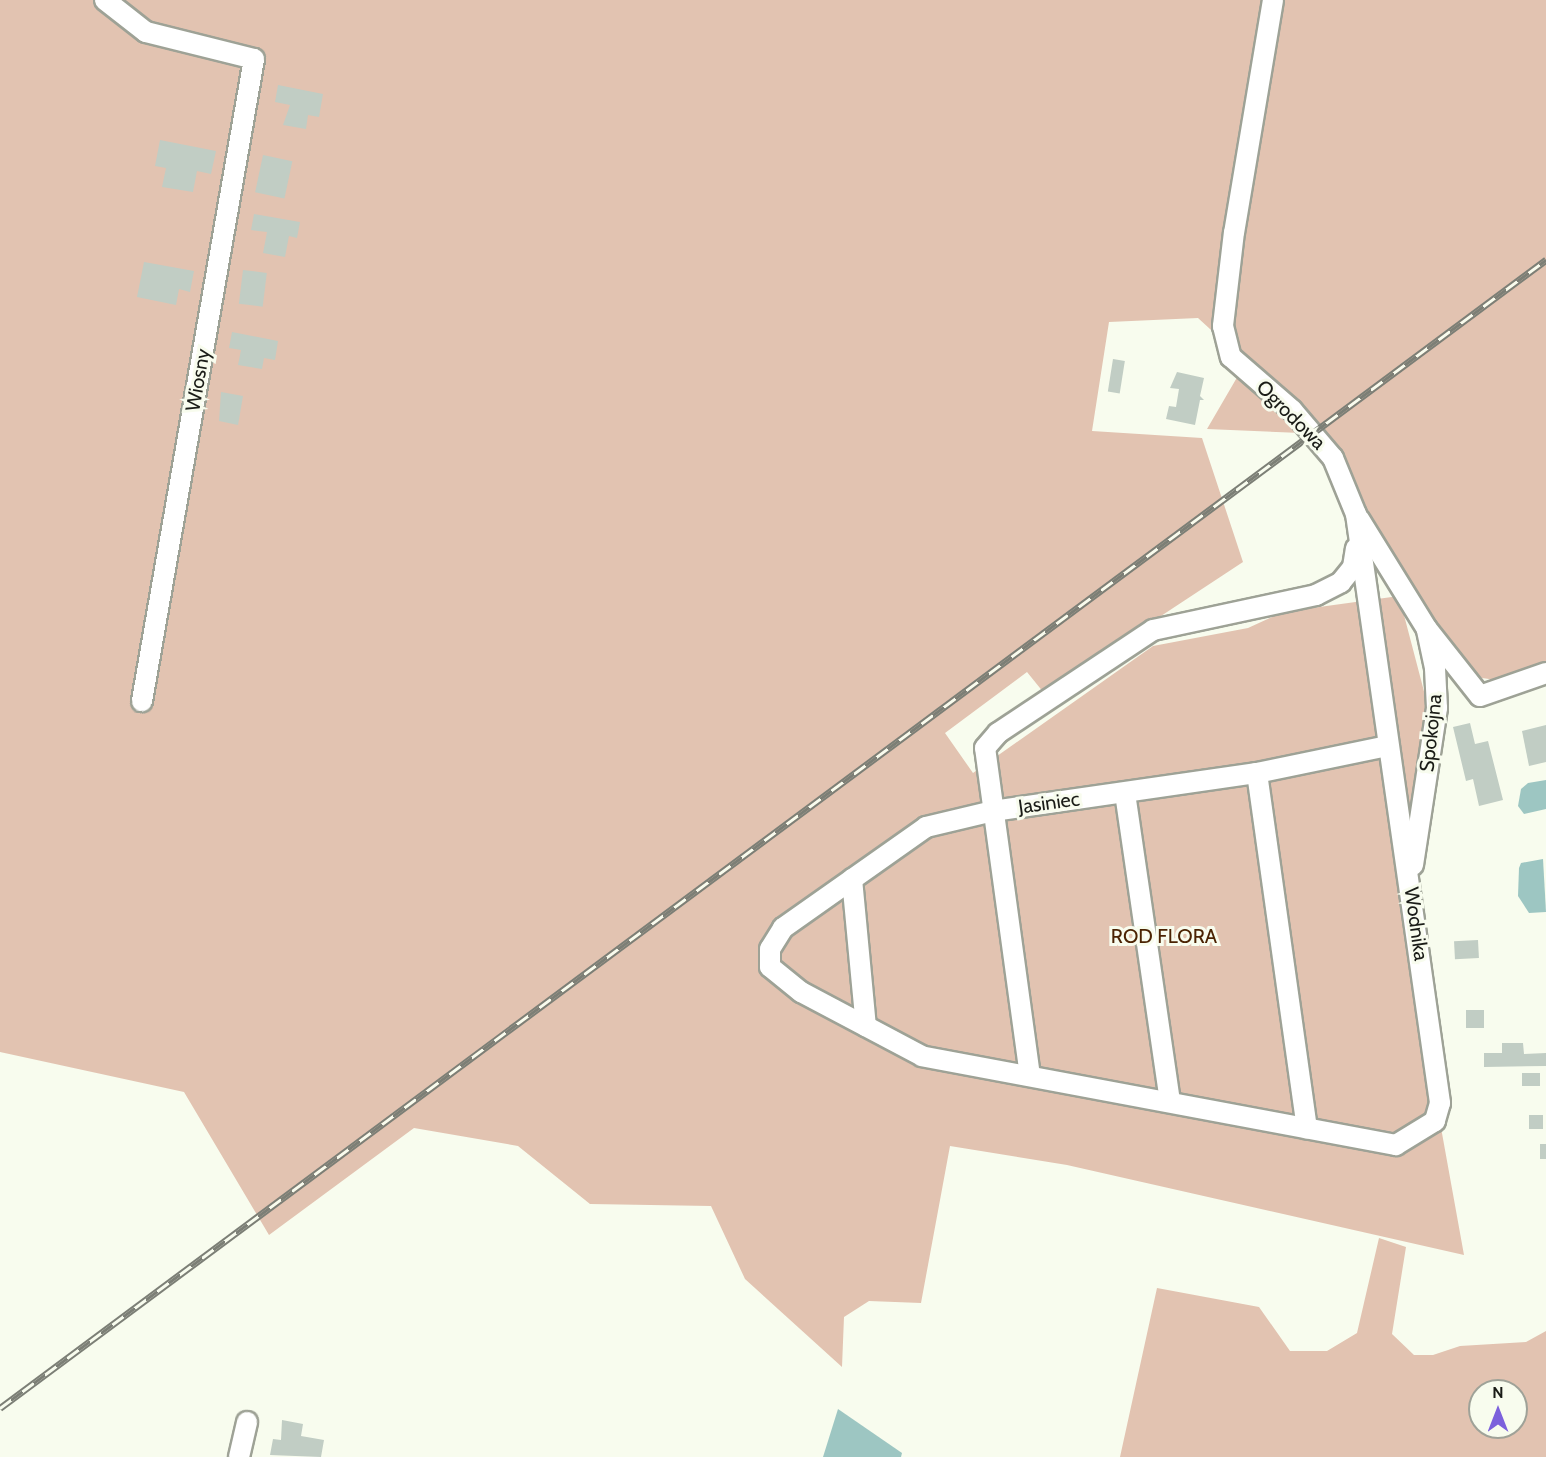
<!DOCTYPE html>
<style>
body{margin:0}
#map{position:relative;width:1546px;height:1457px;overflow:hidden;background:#f8fcee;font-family:Cabin,sans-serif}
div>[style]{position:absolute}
.green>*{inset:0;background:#e2c3b1}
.water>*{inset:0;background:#9dc6c2}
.building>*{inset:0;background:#c1cdc4;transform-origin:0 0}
.roads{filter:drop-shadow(2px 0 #9ea296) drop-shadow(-2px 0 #9ea296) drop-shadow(0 2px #9ea296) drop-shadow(0 -2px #9ea296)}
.minor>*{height:20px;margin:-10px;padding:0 10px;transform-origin:10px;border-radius:10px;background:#fff}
.rail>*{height:7px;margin-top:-3.5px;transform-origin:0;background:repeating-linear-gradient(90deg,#f8fcee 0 14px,#7c7f76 0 28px);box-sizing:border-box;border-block:2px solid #7c7f76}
span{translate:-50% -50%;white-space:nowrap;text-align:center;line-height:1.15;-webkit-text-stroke:6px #f8fcee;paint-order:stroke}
.street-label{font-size:20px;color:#1a1c17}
.park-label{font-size:20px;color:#4b2303}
.north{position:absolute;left:1468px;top:1379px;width:60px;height:60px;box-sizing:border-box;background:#f8fcee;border:2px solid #9fa298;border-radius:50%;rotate:0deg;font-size:16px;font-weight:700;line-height:24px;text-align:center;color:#1a1c17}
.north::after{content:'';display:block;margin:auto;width:21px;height:27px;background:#7c61dc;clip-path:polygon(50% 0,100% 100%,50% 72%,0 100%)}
</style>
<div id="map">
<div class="green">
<i style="clip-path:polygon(0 0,1546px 0,1546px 666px,1503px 681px,1482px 678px,1464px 664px,1375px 531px,1326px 434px,1207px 429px,1246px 362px,1198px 318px,1109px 322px,1092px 431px,1202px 438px,1243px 562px,1044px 693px,1027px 672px,945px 733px,973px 773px,1153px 646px,1248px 628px,1283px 612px,1399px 596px,1426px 699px,1406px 889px,1436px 1100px,1464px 1255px,1067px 1165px,950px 1146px,921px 1303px,869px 1301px,844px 1317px,842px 1367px,745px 1279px,711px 1206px,590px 1204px,518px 1146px,414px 1128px,269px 1235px,184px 1092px,0 1052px)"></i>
<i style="clip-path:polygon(evenodd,1379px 1238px,1406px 1247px,1392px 1334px,1414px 1355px,1433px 1355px,1460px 1346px,1526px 1342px,1546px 1331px,1546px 1457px,1120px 1457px,1157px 1288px,1259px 1307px,1290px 1351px,1327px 1351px,1357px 1333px,1379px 1238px,1480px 1391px,1516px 1391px,1516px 1427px,1480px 1427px,1480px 1391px)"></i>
</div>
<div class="water">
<i style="clip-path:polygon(1546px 780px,1546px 809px,1524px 814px,1518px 806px,1521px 789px,1528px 783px)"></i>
<i style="clip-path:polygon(1543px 859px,1546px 912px,1529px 913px,1518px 896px,1519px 868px,1521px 863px)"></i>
<i style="clip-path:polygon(838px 1409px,902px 1453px,901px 1457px,823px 1457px)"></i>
</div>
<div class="building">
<i style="clip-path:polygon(278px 85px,323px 94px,319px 117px,308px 115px,306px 129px,283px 125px,290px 105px,275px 102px)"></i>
<i style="clip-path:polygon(160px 140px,216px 151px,211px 174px,197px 171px,193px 192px,162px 187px,166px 168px,155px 166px)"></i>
<i style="left:263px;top:155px;width:30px;height:38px;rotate:12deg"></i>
<i style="clip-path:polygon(254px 214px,300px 222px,297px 238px,289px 236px,285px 257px,263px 253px,267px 232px,251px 230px)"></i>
<i style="clip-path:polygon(144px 262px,194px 271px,190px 292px,179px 289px,176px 305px,137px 297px)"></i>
<i style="left:243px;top:270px;width:24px;height:34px;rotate:7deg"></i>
<i style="clip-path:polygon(232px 332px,278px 341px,275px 360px,264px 358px,262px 369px,238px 365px,241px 350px,229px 348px)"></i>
<i style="left:1113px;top:359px;width:12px;height:33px;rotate:9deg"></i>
<i style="clip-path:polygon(1177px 372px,1204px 378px,1200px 396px,1204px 400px,1200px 400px,1195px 425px,1166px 419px,1169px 406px,1176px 407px,1179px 389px,1170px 388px)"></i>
<i style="clip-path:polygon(221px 392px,243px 396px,238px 425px,219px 421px)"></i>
<i style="clip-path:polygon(1470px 723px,1475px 744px,1488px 741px,1503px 800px,1479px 806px,1473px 779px,1466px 781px,1453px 727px)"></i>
<i style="clip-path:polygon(1546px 725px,1546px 762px,1529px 766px,1522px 731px)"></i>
<i style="left:1478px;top:940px;width:18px;height:24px;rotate:87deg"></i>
<i style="left:1466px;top:1010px;width:18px;height:18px"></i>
<i style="clip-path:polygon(1502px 1043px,1523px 1043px,1524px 1054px,1546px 1053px,1546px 1066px,1484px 1067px,1484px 1053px,1502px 1053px)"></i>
<i style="left:1522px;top:1073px;width:18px;height:13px"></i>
<i style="left:1529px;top:1115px;width:14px;height:14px"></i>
<i style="left:1540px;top:1144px;width:6px;height:15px"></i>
<i style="clip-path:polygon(282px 1420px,303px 1424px,301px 1436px,324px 1440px,321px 1457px,270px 1455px,273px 1439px,281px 1440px)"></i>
</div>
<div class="roads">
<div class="minor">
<i style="left:105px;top:0;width:52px;rotate:38deg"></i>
<i style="left:146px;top:32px;width:111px;rotate:14deg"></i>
<i style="left:254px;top:59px;width:652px;rotate:99.9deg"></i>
<i style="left:1273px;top:0;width:235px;rotate:99.5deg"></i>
<i style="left:1234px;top:232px;width:95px;rotate:96.7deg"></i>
<i style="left:1223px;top:326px;width:32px;rotate:76deg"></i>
<i style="left:1231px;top:357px;width:81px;rotate:41deg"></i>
<i style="left:1292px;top:410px;width:63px;rotate:49.5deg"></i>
<i style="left:1333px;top:458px;width:61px;rotate:67.7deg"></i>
<i style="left:1356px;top:514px;width:595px;rotate:81.88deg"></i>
<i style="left:1440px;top:1103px;width:19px;rotate:106deg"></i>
<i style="left:1435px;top:1121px;width:46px;rotate:148.4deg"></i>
<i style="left:1396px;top:1145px;width:482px;rotate:-169.4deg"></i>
<i style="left:922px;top:1056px;width:137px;rotate:-152.1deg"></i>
<i style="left:801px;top:992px;width:40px;rotate:-141deg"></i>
<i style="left:770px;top:967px;width:18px;rotate:-90deg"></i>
<i style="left:770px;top:949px;width:25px;rotate:-58deg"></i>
<i style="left:783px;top:928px;width:175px;rotate:-35.2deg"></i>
<i style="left:926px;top:827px;width:69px;rotate:-13.4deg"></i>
<i style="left:993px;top:811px;width:267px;rotate:-8.2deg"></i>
<i style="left:1257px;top:773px;width:133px;rotate:-11.7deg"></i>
<i style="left:1359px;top:519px;width:129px;rotate:58.3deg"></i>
<i style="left:1257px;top:773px;width:359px;rotate:82deg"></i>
<i style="left:1125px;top:793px;width:312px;rotate:81.7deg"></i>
<i style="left:1413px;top:865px;width:159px;rotate:-81.3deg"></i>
<i style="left:1437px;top:708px;width:40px;rotate:-92.9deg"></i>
<i style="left:1435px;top:668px;width:40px;rotate:-102deg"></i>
<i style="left:1427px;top:629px;width:85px;rotate:51.7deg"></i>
<i style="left:1480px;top:696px;width:70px;rotate:-19.2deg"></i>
<i style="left:852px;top:879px;width:148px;rotate:84.6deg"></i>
<i style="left:1030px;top:1076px;width:331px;rotate:-97.8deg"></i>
<i style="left:985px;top:748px;width:20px;rotate:-49deg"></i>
<i style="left:998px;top:733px;width:186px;rotate:-33.6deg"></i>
<i style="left:1153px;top:630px;width:167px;rotate:-12.1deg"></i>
<i style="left:1316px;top:595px;width:28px;rotate:-27deg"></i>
<i style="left:1341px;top:582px;width:19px;rotate:-51deg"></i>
<i style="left:1353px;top:567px;width:19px;rotate:-81deg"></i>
<i style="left:239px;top:1457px;width:36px;rotate:-77deg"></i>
</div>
</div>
<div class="rail">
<i style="left:0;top:1408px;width:1926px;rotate:-36.6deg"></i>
</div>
<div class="street-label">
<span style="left:198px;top:380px;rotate:-80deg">Wiosny</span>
<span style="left:1291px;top:415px;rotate:45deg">Ogrodowa</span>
<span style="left:1431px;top:733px;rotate:-84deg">Spokojna</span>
<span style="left:1049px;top:803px;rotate:-8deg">Jasiniec</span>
<span style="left:1416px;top:924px;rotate:82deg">Wodnika</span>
</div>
<div class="park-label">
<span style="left:1164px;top:936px">ROD FLORA</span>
</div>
<div class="north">N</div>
</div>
